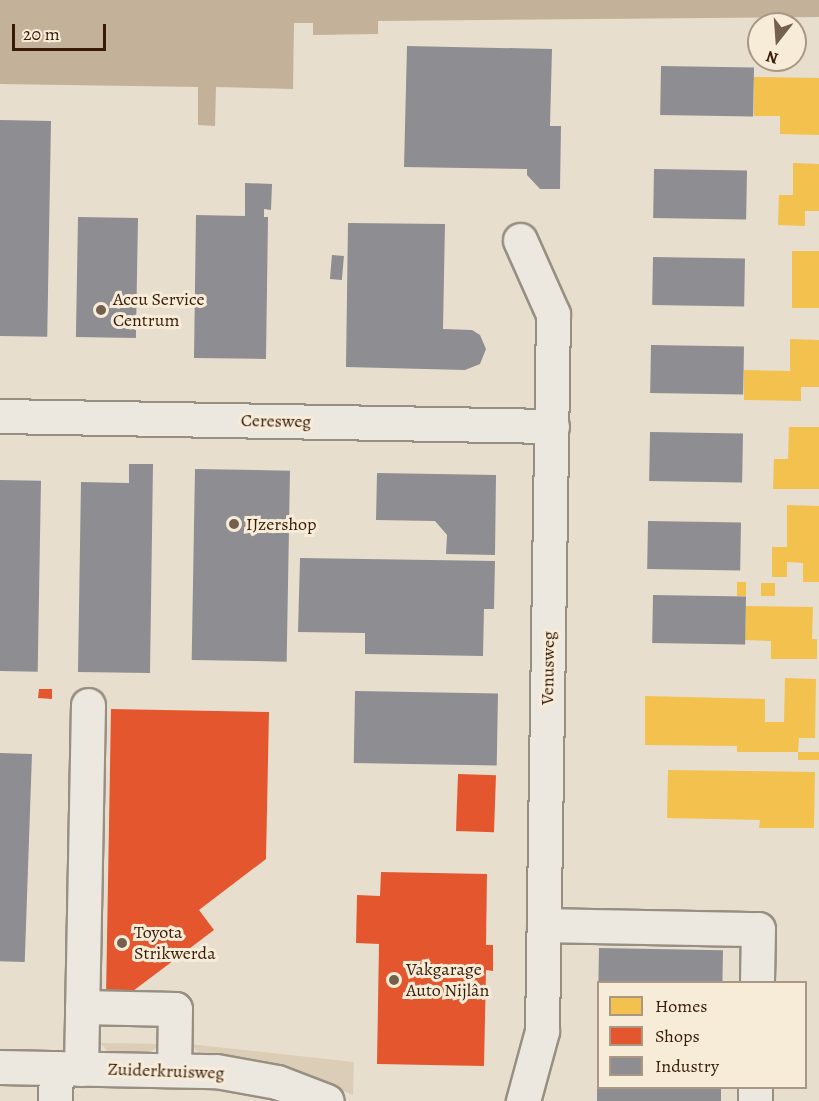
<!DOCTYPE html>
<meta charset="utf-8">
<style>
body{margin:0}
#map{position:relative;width:819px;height:1101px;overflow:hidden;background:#e8dece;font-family:Alegreya,serif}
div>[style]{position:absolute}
.green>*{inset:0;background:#dccdb6}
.water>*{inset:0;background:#c3b19a}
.homes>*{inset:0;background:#f2c14e;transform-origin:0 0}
.shops>*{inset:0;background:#e4572e;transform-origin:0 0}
.industry>*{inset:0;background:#8d8d92;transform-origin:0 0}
.roads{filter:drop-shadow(2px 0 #988f83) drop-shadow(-2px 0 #988f83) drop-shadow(0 2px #988f83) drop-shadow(0 -2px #988f83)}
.minor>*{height:33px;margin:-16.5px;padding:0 16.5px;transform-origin:16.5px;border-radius:16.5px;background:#ece7df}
.dots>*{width:16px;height:16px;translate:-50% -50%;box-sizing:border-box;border:3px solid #f7ecd8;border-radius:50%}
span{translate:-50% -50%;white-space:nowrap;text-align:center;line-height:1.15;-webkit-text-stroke:6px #f7ecd8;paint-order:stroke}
.poi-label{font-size:18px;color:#371b08}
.left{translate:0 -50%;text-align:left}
.street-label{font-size:18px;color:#371b08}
.legend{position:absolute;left:597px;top:981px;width:210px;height:108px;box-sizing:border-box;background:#f7ecd8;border:2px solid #aa9885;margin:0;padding:8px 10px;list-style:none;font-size:18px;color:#371b08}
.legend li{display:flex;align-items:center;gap:12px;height:30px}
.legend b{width:30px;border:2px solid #aa9885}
.north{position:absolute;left:747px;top:12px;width:60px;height:60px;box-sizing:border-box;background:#f7ecd8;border:2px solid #aa9885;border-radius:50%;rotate:197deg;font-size:16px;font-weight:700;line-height:24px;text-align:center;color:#371b08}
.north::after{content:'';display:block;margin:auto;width:21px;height:27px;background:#755f4d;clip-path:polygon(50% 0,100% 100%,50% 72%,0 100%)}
.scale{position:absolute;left:12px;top:24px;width:94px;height:27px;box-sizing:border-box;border:3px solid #371b08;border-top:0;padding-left:8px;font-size:18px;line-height:21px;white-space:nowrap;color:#371b08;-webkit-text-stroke:4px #f7ecd8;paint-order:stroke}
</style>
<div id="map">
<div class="green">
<i style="clip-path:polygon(101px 1043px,162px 1044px,149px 1053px,109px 1053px)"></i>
<i style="clip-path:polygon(189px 1044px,354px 1062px,353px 1095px,293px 1070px,256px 1060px,201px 1054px)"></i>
</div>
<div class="water">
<i style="clip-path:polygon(0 0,819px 0,819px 17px,378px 21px,378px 34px,313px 35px,313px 23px,294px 23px,293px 89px,216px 87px,215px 126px,198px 125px,198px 87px,0 84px)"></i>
</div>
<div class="homes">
<i style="clip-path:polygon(754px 77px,819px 78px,819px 135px,780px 134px,780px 116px,754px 116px)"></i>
<i style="clip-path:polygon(793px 163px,819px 164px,819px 211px,805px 211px,805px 226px,778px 225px,779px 195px,793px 195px)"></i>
<i style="left:792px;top:251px;width:27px;height:57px"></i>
<i style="clip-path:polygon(790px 339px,819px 340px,819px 387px,801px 387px,801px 401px,744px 400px,744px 370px,790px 371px)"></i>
<i style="clip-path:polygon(789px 427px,819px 427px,819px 489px,773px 489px,774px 459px,788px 459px)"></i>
<i style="clip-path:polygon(787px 505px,819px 506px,819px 582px,803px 582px,803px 563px,787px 562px,787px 577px,772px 577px,772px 547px,787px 547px)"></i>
<i style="left:737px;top:582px;width:9px;height:14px"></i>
<i style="left:761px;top:583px;width:14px;height:13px"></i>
<i style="clip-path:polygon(746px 606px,813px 607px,812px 639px,817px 639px,817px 659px,771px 659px,771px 641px,745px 640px)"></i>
<i style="clip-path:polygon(785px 678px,816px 679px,815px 738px,799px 738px,798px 752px,819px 752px,819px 760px,798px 760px,798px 752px,737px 752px,737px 746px,645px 745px,645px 696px,765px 699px,765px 722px,784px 722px)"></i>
<i style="clip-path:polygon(668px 770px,815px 772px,814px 828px,759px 828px,760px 820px,667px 818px)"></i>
</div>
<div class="shops">
<i style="clip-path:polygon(39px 689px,52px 689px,52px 699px,38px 698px)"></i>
<i style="clip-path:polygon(111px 709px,269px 712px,266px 859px,199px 910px,214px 930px,125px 997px,106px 997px)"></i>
<i style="left:458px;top:774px;width:38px;height:57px;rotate:2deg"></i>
<i style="clip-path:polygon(381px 872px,487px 874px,486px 945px,493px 945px,493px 971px,486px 970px,484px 1066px,377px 1064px,379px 944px,356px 943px,357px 895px,380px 896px)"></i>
</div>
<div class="industry">
<i style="clip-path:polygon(407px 46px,552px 49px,550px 126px,561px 126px,560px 189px,540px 189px,527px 175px,527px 169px,404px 167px)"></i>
<i style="left:661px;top:66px;width:93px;height:49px;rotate:1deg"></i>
<i style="left:0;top:120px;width:51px;height:216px;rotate:1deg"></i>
<i style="left:654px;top:169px;width:93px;height:49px;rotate:1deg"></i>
<i style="clip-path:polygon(245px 183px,272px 184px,271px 210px,264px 209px,264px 217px,268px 217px,266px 359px,194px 358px,196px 215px,245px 216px)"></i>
<i style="left:78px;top:217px;width:60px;height:120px;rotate:1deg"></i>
<i style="clip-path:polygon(348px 223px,445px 224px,443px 329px,472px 330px,480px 335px,486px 349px,480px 364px,465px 370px,346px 367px)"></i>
<i style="left:332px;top:255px;width:12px;height:24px;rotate:5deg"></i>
<i style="left:653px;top:257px;width:92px;height:48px;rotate:1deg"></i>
<i style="left:651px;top:345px;width:93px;height:48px;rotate:1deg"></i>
<i style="left:650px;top:432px;width:93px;height:49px;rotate:1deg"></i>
<i style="clip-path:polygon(129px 464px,153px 464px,150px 673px,78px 672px,81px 482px,129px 483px)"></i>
<i style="left:195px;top:469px;width:95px;height:191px;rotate:1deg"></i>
<i style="clip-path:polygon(377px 473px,496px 475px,495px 555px,446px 554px,447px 535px,435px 521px,376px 520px)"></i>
<i style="left:0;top:480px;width:41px;height:191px;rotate:1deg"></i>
<i style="left:648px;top:521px;width:93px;height:48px;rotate:1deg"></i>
<i style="clip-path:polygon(300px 558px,495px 561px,494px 609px,484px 609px,483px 656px,365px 654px,365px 633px,298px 632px)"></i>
<i style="left:653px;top:595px;width:93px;height:48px;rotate:1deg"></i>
<i style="left:355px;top:691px;width:143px;height:72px;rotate:1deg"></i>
<i style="left:0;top:753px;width:32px;height:208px;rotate:2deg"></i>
<i style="left:599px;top:948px;width:124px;height:34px;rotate:1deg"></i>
<i style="left:597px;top:1088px;width:124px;height:13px"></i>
</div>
<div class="roads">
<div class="minor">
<i style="left:520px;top:240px;width:81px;rotate:66deg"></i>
<i style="left:553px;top:314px;width:717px;rotate:90.88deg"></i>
<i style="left:542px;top:1031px;width:73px;rotate:105.2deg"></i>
<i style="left:0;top:416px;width:552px;rotate:1.04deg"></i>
<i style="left:544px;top:925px;width:214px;rotate:1.1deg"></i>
<i style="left:758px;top:929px;width:53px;rotate:91.1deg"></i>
<i style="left:82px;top:1007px;width:93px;rotate:1.2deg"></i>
<i style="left:175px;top:1009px;width:61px;rotate:90.9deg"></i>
<i style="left:0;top:1067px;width:216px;rotate:1.1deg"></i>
<i style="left:216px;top:1071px;width:62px;rotate:10.2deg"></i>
<i style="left:277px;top:1082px;width:53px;rotate:20.8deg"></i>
<i style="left:81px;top:1069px;width:364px;rotate:-88.9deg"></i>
<i style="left:55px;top:1101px;width:33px;rotate:-88deg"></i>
<i style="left:755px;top:1101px;width:13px;rotate:-90deg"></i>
</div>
</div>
<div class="dots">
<i style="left:101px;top:310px;background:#755f4d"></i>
<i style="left:234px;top:524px;background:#755f4d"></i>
<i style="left:122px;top:943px;background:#755f4d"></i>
<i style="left:394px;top:980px;background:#755f4d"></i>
</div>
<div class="poi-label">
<span class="left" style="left:113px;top:310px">Accu Service<br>Centrum</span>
<span class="left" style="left:246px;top:524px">IJzershop</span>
<span class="left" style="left:134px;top:943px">Toyota<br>Strikwerda</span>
<span class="left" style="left:406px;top:980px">Vakgarage<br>Auto Nijlân</span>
</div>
<div class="street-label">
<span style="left:276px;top:421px;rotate:1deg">Ceresweg</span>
<span style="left:548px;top:668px;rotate:-89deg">Venusweg</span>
<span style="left:166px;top:1071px;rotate:2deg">Zuiderkruisweg</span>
</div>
<ul class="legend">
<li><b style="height:16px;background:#f2c14e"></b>Homes</li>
<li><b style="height:16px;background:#e4572e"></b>Shops</li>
<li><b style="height:16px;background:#8d8d92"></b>Industry</li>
</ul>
<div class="north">N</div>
<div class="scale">20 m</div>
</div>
